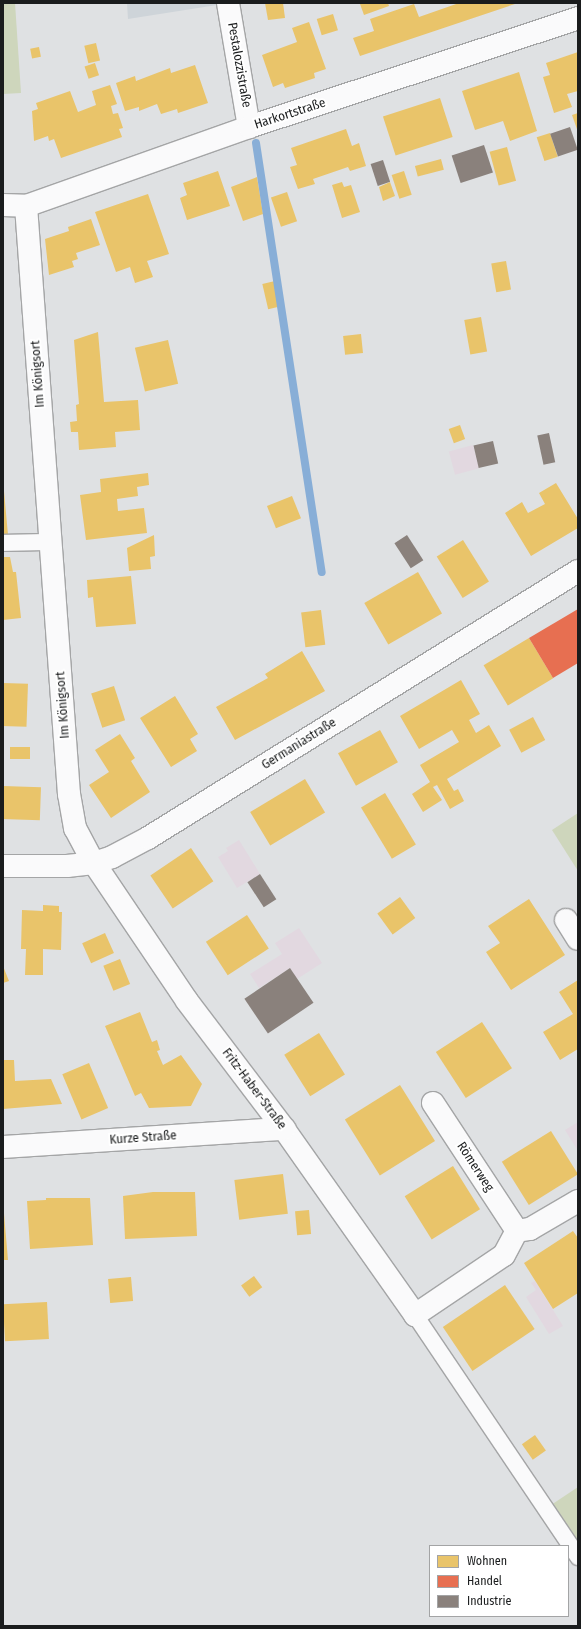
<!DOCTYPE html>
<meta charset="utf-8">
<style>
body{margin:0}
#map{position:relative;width:581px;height:1629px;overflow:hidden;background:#dfe1e3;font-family:"Fira Sans Condensed",sans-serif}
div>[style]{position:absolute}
.industrial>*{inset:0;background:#e2d8e0;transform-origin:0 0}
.built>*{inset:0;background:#ced4d9}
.green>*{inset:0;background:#ced6bc}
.homes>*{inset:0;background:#e9c46a;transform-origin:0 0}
.shops>*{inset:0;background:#e76f51}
.industry>*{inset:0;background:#8a817c;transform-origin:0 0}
.stream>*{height:8px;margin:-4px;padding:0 4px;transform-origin:4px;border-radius:4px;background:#88aed7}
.roads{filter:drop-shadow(1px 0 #a4a5a6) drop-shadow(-1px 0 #a4a5a6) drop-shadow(0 1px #a4a5a6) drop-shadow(0 -1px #a4a5a6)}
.service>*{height:16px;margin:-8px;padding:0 8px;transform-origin:8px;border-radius:8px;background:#fafafb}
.minor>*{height:22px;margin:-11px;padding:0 11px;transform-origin:11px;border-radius:11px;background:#fafafb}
span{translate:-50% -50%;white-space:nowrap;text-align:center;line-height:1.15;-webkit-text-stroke:4px #fff;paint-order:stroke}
.street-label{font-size:13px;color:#1a1c1d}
.frame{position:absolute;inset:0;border:4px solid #1a1c1d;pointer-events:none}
.legend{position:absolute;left:429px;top:1545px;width:140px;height:72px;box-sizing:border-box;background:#fff;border:1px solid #a3a4a5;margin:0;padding:5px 7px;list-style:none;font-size:12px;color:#1a1c1d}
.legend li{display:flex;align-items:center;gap:8px;height:20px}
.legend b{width:20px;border:1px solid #a3a4a5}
</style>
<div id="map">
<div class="industrial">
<i style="left:473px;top:445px;width:24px;height:25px;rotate:75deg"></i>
<i style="clip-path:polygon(239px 840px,260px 874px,237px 888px,218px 857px,228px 851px,226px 848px)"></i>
<i style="clip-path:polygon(299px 928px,322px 963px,297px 979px,290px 968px,259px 988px,250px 974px,282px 954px,275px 943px)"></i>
<i style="clip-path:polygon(578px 1122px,578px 1151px,565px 1130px)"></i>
<i style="clip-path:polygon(535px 1281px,563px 1326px,549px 1334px,526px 1297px,536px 1290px,531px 1283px)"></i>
</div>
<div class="built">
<i style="clip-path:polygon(127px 3px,216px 3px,217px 5px,128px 19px)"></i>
</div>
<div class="green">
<i style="clip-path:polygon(3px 3px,15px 3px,21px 93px,3px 94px)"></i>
<i style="clip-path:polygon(578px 813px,578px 871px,552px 830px)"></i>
<i style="clip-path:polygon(578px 1487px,578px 1544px,551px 1505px)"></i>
</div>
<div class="homes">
<i style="clip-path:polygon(265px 3px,283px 3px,285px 18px,268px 20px)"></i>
<i style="clip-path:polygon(388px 3px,389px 6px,364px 15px,360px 4px)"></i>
<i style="clip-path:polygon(459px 3px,518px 3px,360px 56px,353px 38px,374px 31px,370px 19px,414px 4px,419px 17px)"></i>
<i style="left:333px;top:14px;width:17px;height:17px;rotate:73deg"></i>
<i style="clip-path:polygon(309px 22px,326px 69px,314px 73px,315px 78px,285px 88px,283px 83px,273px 87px,262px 55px,297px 42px,292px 28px)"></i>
<i style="left:96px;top:43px;width:18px;height:12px;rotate:77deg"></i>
<i style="left:39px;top:47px;width:10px;height:9px;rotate:79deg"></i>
<i style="clip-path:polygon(578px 52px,578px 91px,567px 94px,572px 107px,554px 113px,543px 77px,550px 75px,546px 63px)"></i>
<i style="left:95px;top:63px;width:13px;height:11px;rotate:72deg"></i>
<i style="clip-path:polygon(195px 65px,208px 103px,178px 113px,177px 109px,161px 114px,157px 104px,139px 111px,139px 107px,125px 111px,116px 83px,135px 76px,136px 81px,170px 68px,171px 73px)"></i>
<i style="clip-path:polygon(519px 72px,537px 131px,510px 141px,503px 121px,475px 130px,462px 91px)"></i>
<i style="clip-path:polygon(110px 85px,117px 104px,111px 106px,113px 114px,118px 113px,123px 128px,119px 129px,122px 137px,61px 158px,54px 139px,49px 141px,48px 136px,34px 141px,32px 111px,38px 109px,36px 103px,70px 91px,78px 112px,96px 105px,92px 91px)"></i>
<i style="left:440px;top:98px;width:41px;height:60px;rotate:72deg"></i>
<i style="clip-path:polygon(578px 113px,578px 132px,572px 115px)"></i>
<i style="clip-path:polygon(346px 129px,352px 146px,359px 143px,366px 166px,350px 171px,348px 167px,313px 179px,315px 184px,298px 189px,290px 167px,297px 165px,291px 148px)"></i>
<i style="left:550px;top:133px;width:25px;height:14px;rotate:72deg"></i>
<i style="left:507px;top:147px;width:35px;height:18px;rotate:75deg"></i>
<i style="left:441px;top:159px;width:11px;height:27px;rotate:75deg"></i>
<i style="clip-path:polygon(218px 171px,230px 206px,187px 220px,180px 198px,187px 195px,183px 183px)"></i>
<i style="left:404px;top:171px;width:25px;height:13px;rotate:72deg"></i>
<i style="clip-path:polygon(257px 177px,263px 214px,243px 221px,231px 187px)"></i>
<i style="clip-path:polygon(342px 182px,344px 187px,351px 185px,360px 212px,342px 218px,332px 185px)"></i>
<i style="clip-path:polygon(390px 182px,395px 196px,383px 201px,379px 187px)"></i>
<i style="left:287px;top:192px;width:31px;height:17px;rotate:71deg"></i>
<i style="clip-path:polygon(148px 194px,169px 254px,147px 261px,153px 277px,135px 283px,130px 267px,116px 272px,95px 212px)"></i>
<i style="clip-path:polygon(91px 219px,100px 245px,76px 253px,78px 259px,72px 261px,74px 267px,49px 275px,45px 239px,69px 231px,68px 227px)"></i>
<i style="left:506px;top:261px;width:29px;height:15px;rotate:80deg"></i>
<i style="left:275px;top:281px;width:26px;height:13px;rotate:77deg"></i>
<i style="left:481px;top:317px;width:35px;height:17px;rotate:80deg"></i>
<i style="clip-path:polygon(98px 332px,104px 402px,138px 400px,140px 430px,115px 432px,116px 447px,79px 450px,78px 432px,71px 432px,70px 422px,77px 421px,76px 405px,79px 404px,74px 340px)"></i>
<i style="left:361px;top:334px;width:19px;height:18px;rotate:84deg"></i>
<i style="left:168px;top:340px;width:45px;height:34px;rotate:77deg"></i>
<i style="left:460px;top:425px;width:15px;height:12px;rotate:70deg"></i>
<i style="clip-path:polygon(148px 473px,149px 485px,137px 487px,138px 496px,117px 499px,118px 511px,144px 508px,147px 533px,86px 540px,80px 495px,101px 492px,100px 479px)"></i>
<i style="clip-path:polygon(3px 480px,8px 535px,3px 535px)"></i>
<i style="clip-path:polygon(556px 483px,578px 519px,578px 528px,531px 556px,505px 513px,522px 502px,528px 513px,545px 504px,539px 493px)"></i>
<i style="left:292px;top:496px;width:24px;height:27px;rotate:68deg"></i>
<i style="clip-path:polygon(154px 535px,155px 556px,150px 557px,151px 569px,129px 571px,127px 548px)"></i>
<i style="left:463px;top:540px;width:49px;height:31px;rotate:58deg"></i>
<i style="clip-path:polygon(3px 557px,10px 557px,13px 572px,16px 572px,21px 618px,3px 620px)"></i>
<i style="left:418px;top:572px;width:48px;height:62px;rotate:60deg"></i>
<i style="clip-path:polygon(131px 576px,136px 624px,96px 627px,93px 597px,88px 598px,87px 580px)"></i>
<i style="left:321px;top:610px;width:35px;height:20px;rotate:83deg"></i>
<i style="left:529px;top:638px;width:47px;height:53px;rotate:59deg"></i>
<i style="clip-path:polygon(302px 651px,325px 691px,235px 740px,216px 707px,268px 678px,265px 674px)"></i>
<i style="clip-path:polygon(461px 680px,480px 714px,469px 720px,476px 733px,489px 725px,501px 746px,447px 779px,454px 791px,458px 789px,464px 801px,450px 809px,437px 785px,433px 787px,442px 800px,423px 812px,412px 794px,430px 782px,420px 765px,459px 742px,452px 730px,419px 749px,400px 716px)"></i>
<i style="left:3px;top:683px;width:25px;height:43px;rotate:2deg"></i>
<i style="left:114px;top:686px;width:36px;height:24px;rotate:72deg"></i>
<i style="clip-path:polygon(175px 696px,198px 734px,190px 739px,197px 751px,171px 767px,140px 718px)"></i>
<i style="left:533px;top:717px;width:26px;height:27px;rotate:62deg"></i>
<i style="left:380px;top:730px;width:37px;height:48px;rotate:61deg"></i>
<i style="clip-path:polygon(120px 734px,135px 758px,131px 761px,150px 792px,111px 818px,89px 785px,109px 772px,95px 750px)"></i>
<i style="left:10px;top:747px;width:20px;height:12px"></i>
<i style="left:305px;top:779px;width:39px;height:64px;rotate:59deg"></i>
<i style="left:3px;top:786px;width:38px;height:33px;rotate:2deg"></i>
<i style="left:385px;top:793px;width:60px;height:28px;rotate:59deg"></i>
<i style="left:191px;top:848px;width:40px;height:49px;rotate:56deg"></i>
<i style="left:400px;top:897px;width:26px;height:28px;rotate:54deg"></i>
<i style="clip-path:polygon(529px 899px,565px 955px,511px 990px,486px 952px,500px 943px,488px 926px)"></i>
<i style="clip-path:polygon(43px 905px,59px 906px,59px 912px,62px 912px,61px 950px,43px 949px,43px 975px,25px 975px,26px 949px,21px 949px,22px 910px,43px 911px)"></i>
<i style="left:247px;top:915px;width:40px;height:49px;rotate:57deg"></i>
<i style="left:105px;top:933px;width:22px;height:25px;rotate:66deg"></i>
<i style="left:120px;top:959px;width:27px;height:18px;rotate:68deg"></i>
<i style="clip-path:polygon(3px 966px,9px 981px,3px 983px)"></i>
<i style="clip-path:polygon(578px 980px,578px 1049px,560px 1060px,543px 1032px,573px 1014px,559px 992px)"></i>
<i style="clip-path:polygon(140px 1012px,152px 1042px,157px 1040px,160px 1050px,157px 1051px,163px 1065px,181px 1055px,202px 1084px,191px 1106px,149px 1108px,141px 1093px,135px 1096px,105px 1026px)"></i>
<i style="left:482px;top:1022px;width:55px;height:55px;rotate:57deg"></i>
<i style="left:319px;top:1033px;width:49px;height:41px;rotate:58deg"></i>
<i style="clip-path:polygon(3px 1060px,14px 1060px,15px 1081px,51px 1079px,62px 1104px,3px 1109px)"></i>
<i style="left:89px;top:1063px;width:49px;height:29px;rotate:67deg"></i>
<i style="left:400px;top:1085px;width:66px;height:65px;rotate:58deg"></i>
<i style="left:551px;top:1131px;width:51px;height:58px;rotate:58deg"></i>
<i style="left:453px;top:1166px;width:51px;height:57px;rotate:58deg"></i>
<i style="left:283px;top:1174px;width:40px;height:49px;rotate:83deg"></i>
<i style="clip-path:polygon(153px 1192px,195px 1192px,197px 1236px,125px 1239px,123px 1196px)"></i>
<i style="clip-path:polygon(46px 1198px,90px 1198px,93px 1245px,30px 1249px,27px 1201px,46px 1200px)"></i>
<i style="clip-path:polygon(3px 1202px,8px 1260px,3px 1260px)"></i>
<i style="left:309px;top:1210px;width:24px;height:14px;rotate:85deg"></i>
<i style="clip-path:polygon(573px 1231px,578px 1238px,578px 1293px,553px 1309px,524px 1263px)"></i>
<i style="left:254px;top:1276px;width:14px;height:16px;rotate:54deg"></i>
<i style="left:131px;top:1277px;width:24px;height:23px;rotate:85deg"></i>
<i style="left:505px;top:1285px;width:53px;height:75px;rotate:56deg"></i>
<i style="left:47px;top:1302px;width:37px;height:44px;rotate:87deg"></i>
<i style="left:535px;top:1435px;width:19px;height:16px;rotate:55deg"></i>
</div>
<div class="shops">
<i style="clip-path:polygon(578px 609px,578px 663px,553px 678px,529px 638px)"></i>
</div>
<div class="industry">
<i style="left:570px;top:127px;width:24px;height:21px;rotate:71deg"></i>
<i style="left:484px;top:145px;width:29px;height:34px;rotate:72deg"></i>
<i style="left:383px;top:160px;width:23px;height:13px;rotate:72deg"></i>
<i style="left:549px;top:433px;width:30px;height:12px;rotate:78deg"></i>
<i style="left:493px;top:441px;width:23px;height:20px;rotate:77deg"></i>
<i style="left:407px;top:535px;width:30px;height:15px;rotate:57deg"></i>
<i style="left:260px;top:874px;width:30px;height:15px;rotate:57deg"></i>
<i style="left:290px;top:968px;width:42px;height:55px;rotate:56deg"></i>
</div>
<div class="stream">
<i style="left:256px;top:143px;width:434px;rotate:81.3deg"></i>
</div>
<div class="roads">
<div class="service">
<i style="left:3px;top:543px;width:47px;rotate:-1.2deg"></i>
<i style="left:415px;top:1315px;width:292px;rotate:56deg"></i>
</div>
<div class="minor">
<i style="left:228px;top:3px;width:126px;rotate:80.4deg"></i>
<i style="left:3px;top:205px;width:23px;rotate:2deg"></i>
<i style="left:26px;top:206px;width:237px;rotate:-19.5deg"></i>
<i style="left:249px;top:127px;width:347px;rotate:-18.3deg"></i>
<i style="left:26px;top:206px;width:590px;rotate:85.82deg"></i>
<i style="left:69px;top:794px;width:35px;rotate:80deg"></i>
<i style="left:75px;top:828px;width:40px;rotate:62deg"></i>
<i style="left:94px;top:863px;width:166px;rotate:56deg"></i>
<i style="left:187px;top:1001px;width:161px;rotate:52.8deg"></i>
<i style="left:284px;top:1129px;width:228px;rotate:54.8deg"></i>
<i style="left:415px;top:1315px;width:107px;rotate:-34deg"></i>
<i style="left:504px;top:1255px;width:27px;rotate:-62deg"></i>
<i style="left:517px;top:1231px;width:13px;rotate:-9deg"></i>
<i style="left:530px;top:1229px;width:56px;rotate:-30.3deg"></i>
<i style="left:3px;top:866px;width:64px"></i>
<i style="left:67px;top:866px;width:27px;rotate:-6deg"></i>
<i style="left:94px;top:863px;width:19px;rotate:-18deg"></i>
<i style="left:112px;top:857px;width:41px;rotate:-27.8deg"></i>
<i style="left:148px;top:838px;width:506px;rotate:-31.84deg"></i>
<i style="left:566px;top:920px;width:22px;rotate:58deg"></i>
<i style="left:433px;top:1103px;width:153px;rotate:56.7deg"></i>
<i style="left:3px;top:1147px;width:282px;rotate:-3.7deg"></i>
</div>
</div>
<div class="street-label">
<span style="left:239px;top:65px;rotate:80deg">Pestalozzistraße</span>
<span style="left:290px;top:114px;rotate:-18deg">Harkortstraße</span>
<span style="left:38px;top:374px;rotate:-94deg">Im Königsort</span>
<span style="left:63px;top:705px;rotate:-94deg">Im Königsort</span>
<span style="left:299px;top:744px;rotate:-32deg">Germaniastraße</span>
<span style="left:254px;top:1089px;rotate:53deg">Fritz-Haber-Straße</span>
<span style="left:143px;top:1138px;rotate:-4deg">Kurze Straße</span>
<span style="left:475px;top:1167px;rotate:57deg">Römerweg</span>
</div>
<div class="frame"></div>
<ul class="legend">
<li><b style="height:11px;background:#e9c46a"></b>Wohnen</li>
<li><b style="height:11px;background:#e76f51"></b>Handel</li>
<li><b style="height:11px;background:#8a817c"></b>Industrie</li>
</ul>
</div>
